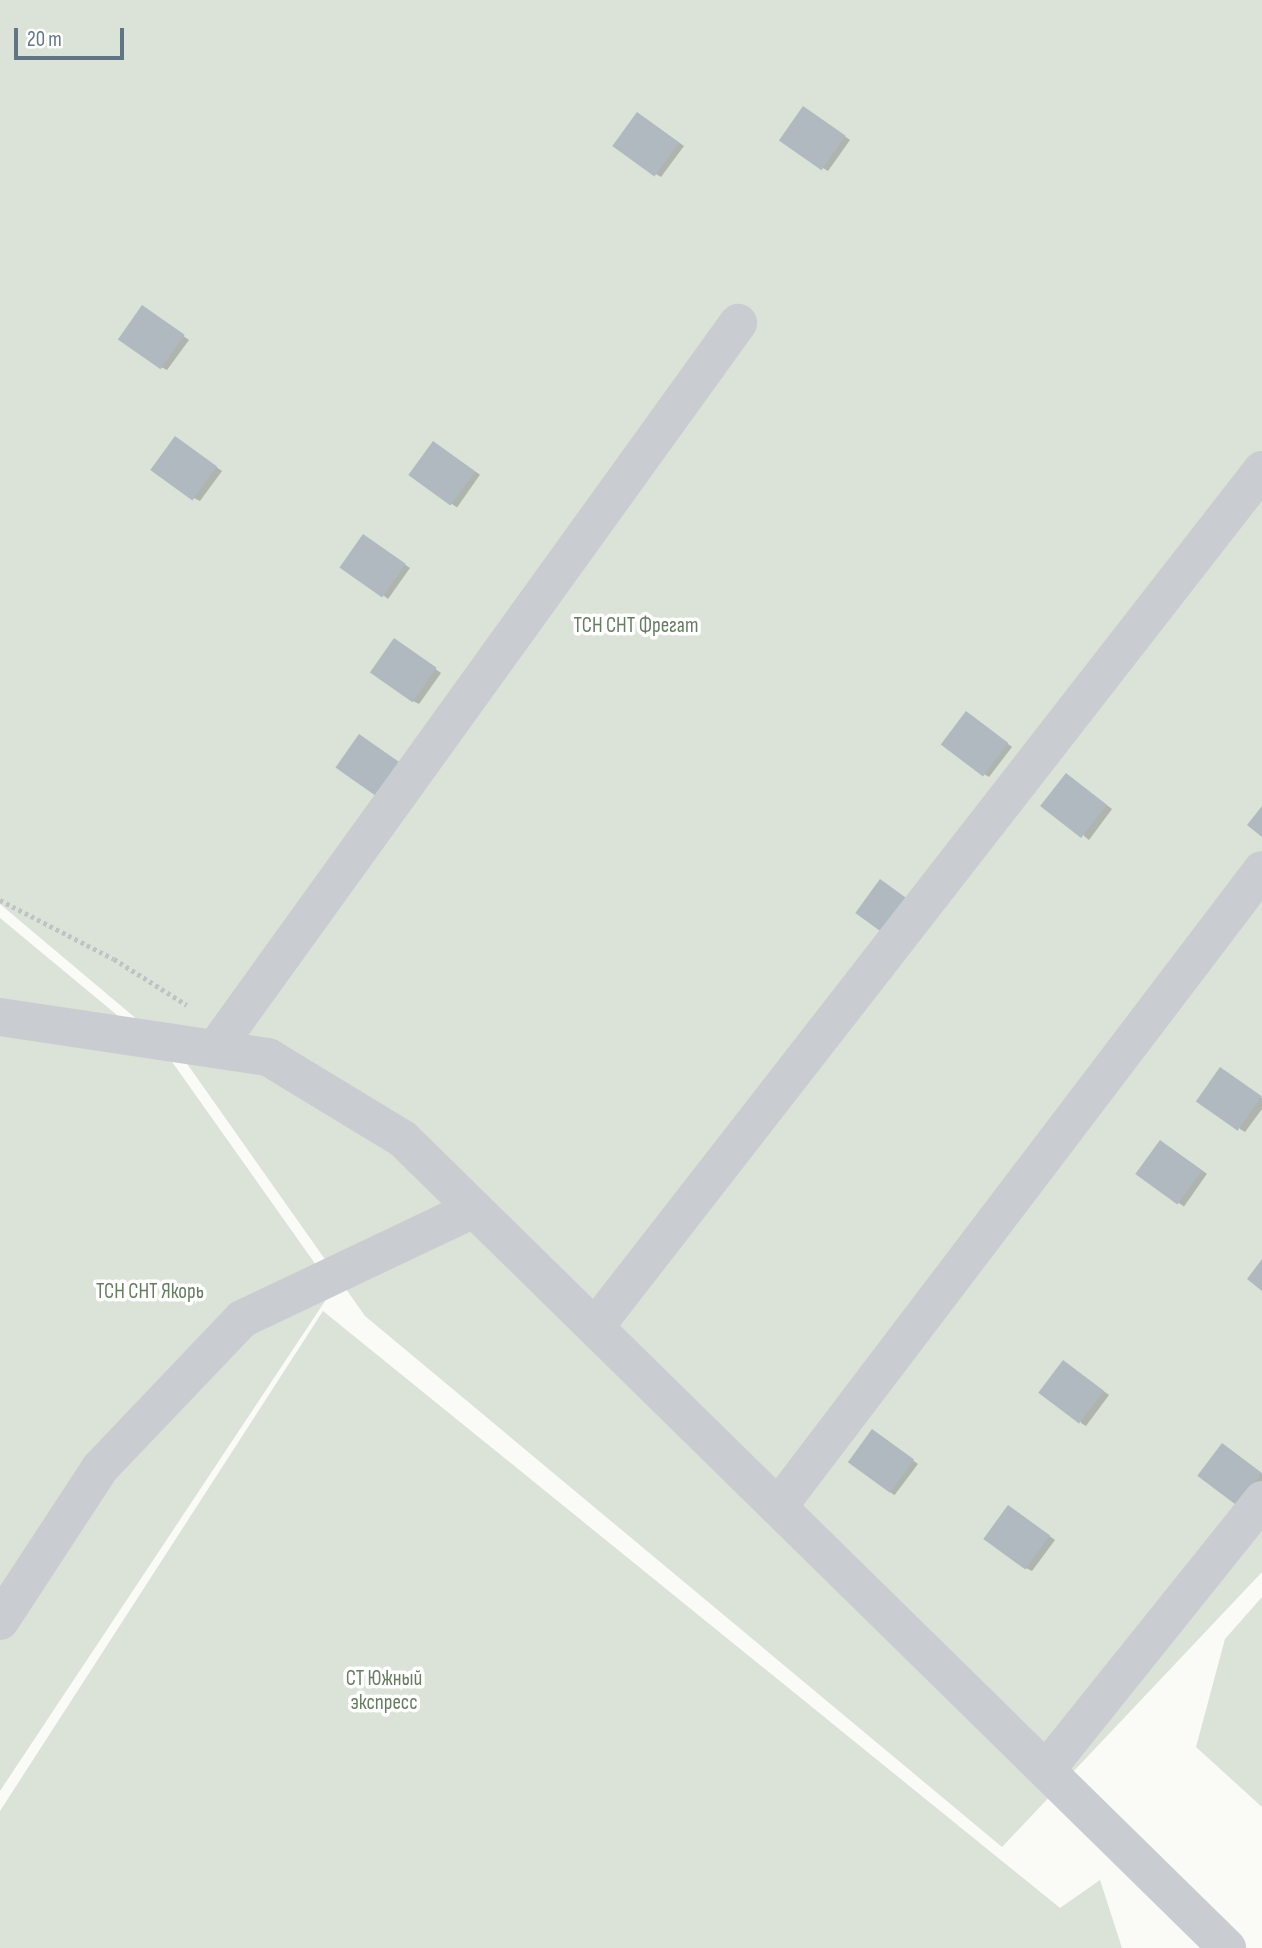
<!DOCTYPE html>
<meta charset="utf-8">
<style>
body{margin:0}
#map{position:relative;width:1262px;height:1948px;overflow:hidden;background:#fafaf7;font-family:"Sofia Sans Condensed",sans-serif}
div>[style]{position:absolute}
.green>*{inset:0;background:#dbe2d7}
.shadow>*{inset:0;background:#0003;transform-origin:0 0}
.building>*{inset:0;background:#afb9bf;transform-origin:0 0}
.path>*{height:4.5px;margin-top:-2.25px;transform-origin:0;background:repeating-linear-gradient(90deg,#c0c3c5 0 3.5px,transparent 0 7px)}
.minor>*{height:38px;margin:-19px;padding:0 19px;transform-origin:19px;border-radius:19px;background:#c9cdd1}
span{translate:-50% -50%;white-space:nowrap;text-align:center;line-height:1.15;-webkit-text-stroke:7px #fff;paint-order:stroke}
.park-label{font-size:21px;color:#667c61}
.scale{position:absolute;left:14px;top:28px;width:110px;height:32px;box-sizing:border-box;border:4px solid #617585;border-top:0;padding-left:9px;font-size:21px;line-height:24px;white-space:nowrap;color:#617585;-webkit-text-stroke:5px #fff;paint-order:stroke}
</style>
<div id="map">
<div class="green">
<i style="clip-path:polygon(0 0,1262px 0,1262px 1572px,1002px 1847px,365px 1316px,183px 1058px,0 904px)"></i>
<i style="clip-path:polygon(0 918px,170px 1059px,333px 1289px,0 1791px)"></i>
<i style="clip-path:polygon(323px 1311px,1060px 1908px,1100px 1880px,1122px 1948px,0 1948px,0 1811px)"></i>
<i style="clip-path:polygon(1262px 1597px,1262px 1807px,1196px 1747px,1225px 1639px)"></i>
</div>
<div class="shadow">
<i style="clip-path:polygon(809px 111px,850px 140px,828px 171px,823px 168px)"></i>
<i style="clip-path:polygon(643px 117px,684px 146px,661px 177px,656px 174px)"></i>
<i style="clip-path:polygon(148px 311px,189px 340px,167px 370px,161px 367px)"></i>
<i style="clip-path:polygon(181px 442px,222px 471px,200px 501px,194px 498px)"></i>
<i style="left:439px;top:446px;width:50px;height:40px;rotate:35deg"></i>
<i style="clip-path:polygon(369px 539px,410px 568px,388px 599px,383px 595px)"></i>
<i style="clip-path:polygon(400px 644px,441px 673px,419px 704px,413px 701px)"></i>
<i style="clip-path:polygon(972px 717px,1012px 747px,989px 777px,984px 774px)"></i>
<i style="clip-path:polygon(1072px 779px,1112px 809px,1089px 840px,1084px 836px)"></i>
<i style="clip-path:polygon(1226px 1073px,1262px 1098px,1262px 1109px,1245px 1132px,1240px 1129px)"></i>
<i style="left:1166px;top:1145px;width:50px;height:40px;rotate:35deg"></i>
<i style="clip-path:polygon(1069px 1366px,1109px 1395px,1086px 1426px,1081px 1423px)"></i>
<i style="left:878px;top:1434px;width:50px;height:39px;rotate:37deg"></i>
<i style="clip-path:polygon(1228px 1448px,1262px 1474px,1262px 1486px,1240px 1506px)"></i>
<i style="clip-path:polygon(1014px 1510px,1055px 1540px,1032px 1571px,1026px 1568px)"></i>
</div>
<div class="building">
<i style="left:803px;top:106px;width:52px;height:42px;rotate:35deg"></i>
<i style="left:637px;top:112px;width:52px;height:42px;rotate:36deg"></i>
<i style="left:142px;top:305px;width:52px;height:42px;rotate:35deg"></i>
<i style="left:175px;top:436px;width:52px;height:42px;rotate:36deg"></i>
<i style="left:433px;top:441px;width:52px;height:42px;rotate:36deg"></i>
<i style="left:363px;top:534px;width:52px;height:41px;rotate:35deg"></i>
<i style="left:394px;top:638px;width:52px;height:42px;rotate:35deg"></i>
<i style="left:966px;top:711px;width:53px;height:42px;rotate:37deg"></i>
<i style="left:359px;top:734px;width:52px;height:41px;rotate:35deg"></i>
<i style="left:1066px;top:773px;width:52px;height:42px;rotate:38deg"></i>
<i style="clip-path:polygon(1262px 806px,1262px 837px,1247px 825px)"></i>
<i style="left:880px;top:879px;width:52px;height:42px;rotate:36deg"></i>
<i style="left:1220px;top:1067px;width:51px;height:42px;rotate:35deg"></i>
<i style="left:1160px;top:1140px;width:52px;height:42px;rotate:36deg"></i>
<i style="clip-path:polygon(1262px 1259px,1262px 1291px,1247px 1279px)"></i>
<i style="left:1063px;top:1360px;width:51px;height:41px;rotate:37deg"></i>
<i style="left:872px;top:1429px;width:52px;height:41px;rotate:36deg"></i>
<i style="left:1222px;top:1443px;width:50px;height:41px;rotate:37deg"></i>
<i style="left:1008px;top:1505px;width:52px;height:42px;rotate:36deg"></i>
</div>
<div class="path">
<i style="left:0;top:900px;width:128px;rotate:27.4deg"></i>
<i style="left:114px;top:959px;width:86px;rotate:32.2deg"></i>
</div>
<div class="minor">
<i style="left:0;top:1017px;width:271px;rotate:8.5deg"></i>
<i style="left:268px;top:1057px;width:158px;rotate:31.3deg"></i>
<i style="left:403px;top:1139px;width:1155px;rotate:44.47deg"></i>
<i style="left:215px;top:1049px;width:895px;rotate:-54.23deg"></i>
<i style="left:595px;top:1327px;width:1086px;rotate:-52.11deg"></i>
<i style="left:778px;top:1507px;width:800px;rotate:-52.77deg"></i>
<i style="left:0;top:1621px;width:183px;rotate:-56.8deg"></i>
<i style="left:100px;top:1468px;width:206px;rotate:-46.4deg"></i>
<i style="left:242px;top:1319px;width:257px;rotate:-25.4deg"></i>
<i style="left:1046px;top:1770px;width:346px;rotate:-51.3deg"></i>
</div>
<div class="park-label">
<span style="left:636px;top:626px">ТСН СНТ Фрегат</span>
<span style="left:150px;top:1292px">ТСН СНТ Якорь</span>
<span style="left:384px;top:1691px">СТ Южный<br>экспресс</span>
</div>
<div class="scale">20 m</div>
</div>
